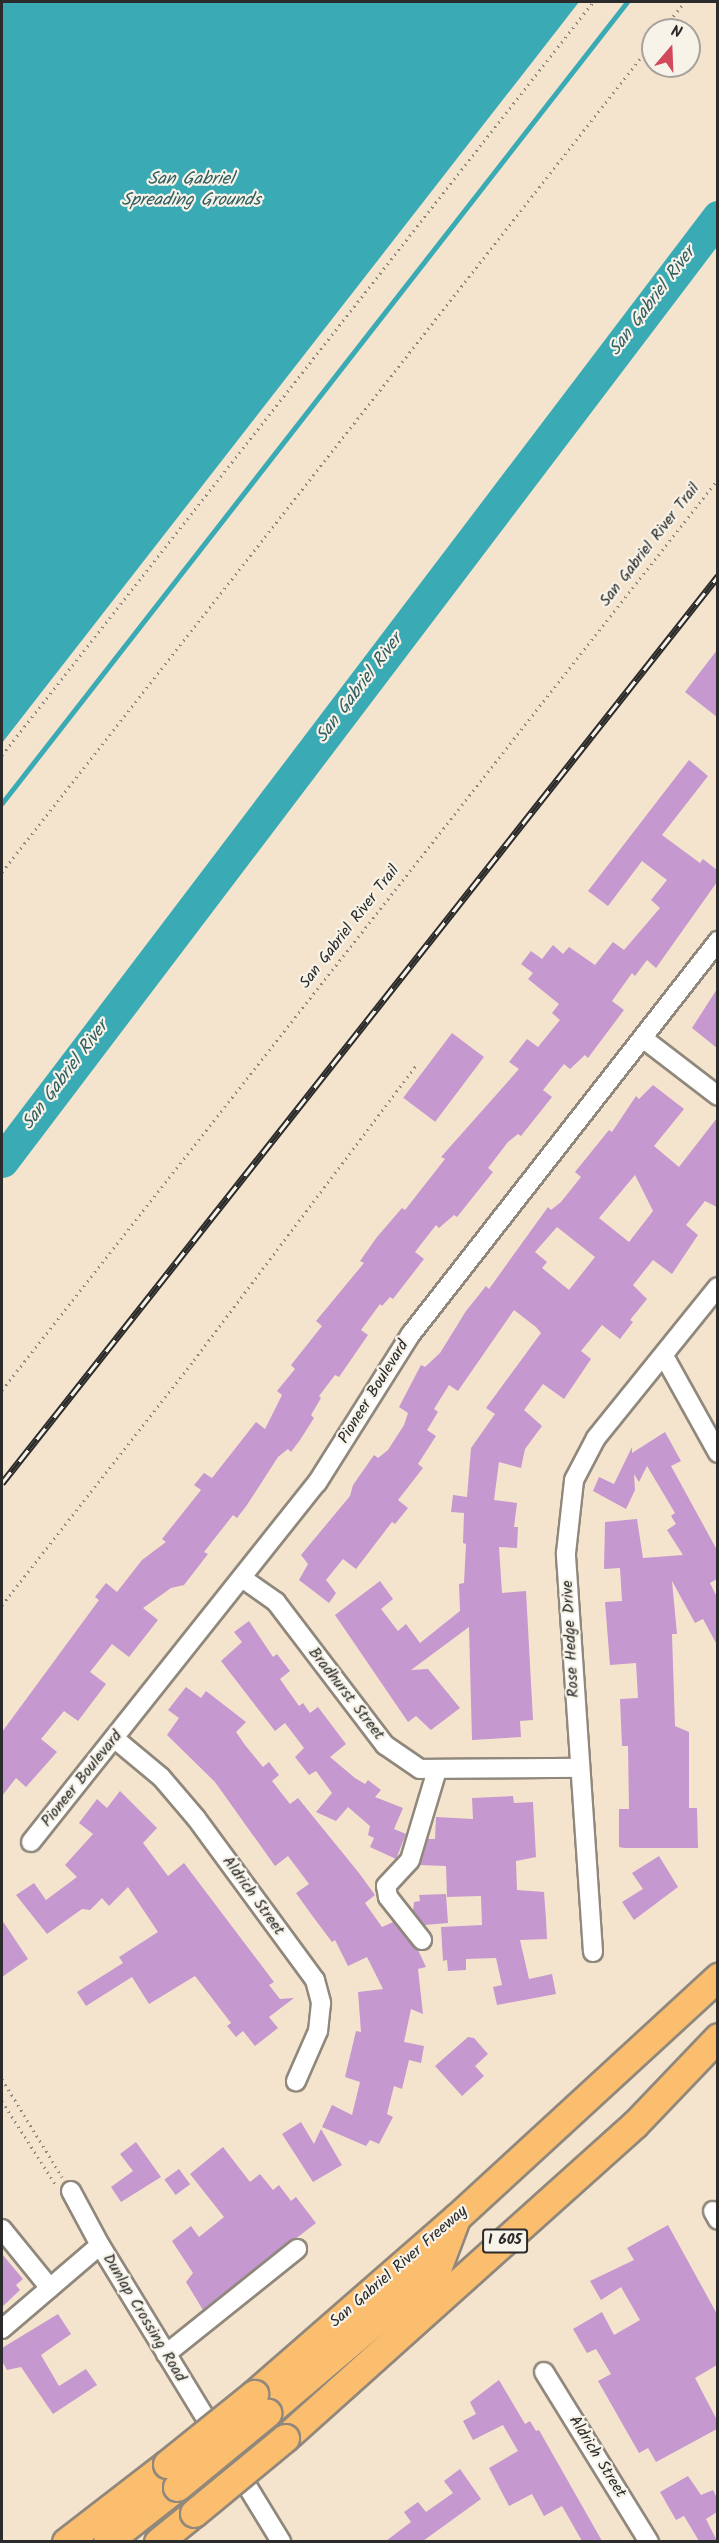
<!DOCTYPE html>
<style>
body{margin:0}
#map{position:relative;width:719px;height:2543px;overflow:hidden;background:#f5e4cd;font-family:Kalam,sans-serif}
div>[style]{position:absolute}
.water>*{inset:0;background:#3aabb5}
.stream>*{height:5px;margin:-2.5px;padding:0 2.5px;transform-origin:2.5px;border-radius:2.5px;background:#3aabb5}
.river>*{height:33px;margin:-16.5px;padding:0 16.5px;transform-origin:16.5px;border-radius:16.5px;background:#3aabb5}
.building>*{inset:0;background:#c598cf;transform-origin:0 0}
.path>*{height:3px;margin-top:-1.5px;transform-origin:0;background:repeating-linear-gradient(90deg,#90887c 0 1.5px,transparent 0 6px)}
.roads{filter:drop-shadow(2px 0 #90887c) drop-shadow(-2px 0 #90887c) drop-shadow(0 2px #90887c) drop-shadow(0 -2px #90887c)}
.minor>*{height:18px;margin:-9px;padding:0 9px;transform-origin:9px;border-radius:9px;background:#fff}
.highway>*{height:27px;margin:-13.5px;padding:0 13.5px;transform-origin:13.5px;border-radius:13.5px;background:#fbbd6e}
.rail>*{height:7px;margin-top:-3.5px;transform-origin:0;background:repeating-linear-gradient(90deg,#f7f3e8 0 14px,#2b2b2b 0 28px);box-sizing:border-box;border-block:2px solid #2b2b2b}
.bridges{filter:drop-shadow(2px 0 #90887c) drop-shadow(-2px 0 #90887c) drop-shadow(0 2px #90887c) drop-shadow(0 -2px #90887c)}
.highway-bridge>*{height:27px;margin:-13.5px;padding:0 13.5px;transform-origin:13.5px;border-radius:13.5px;background:#fbbd6e}
span{translate:-50% -50%;white-space:nowrap;text-align:center;line-height:1.15;-webkit-text-stroke:4.5px #f7f3e8;paint-order:stroke}
.shield-label span{padding:2px 4px;background:#f7f3e8;border:2px solid;border-radius:4px;-webkit-text-stroke-width:0}
.shield-label{font-size:15px;color:#2b2b2b;font-weight:700}
.street-label{font-size:16px;color:#2b2b2b}
.water-label{font-size:18px;color:#315e62;font-style:italic}
.frame{position:absolute;inset:0;border:3px solid #2b2b2b;pointer-events:none}
.north{position:absolute;left:641px;top:18px;width:60px;height:60px;box-sizing:border-box;background:#f7f3e8;border:2px solid #a5a39c;border-radius:50%;rotate:19deg;font-size:16px;font-weight:700;line-height:24px;text-align:center;color:#2b2b2b}
.north::after{content:'';display:block;margin:auto;width:21px;height:27px;background:#d1495b;clip-path:polygon(50% 0,100% 100%,50% 72%,0 100%)}
</style>
<div id="map">
<div class="water">
<i style="clip-path:polygon(2px 2px,579px 2px,2px 743px)"></i>
</div>
<div class="stream">
<i style="left:2px;top:803px;width:1016px;rotate:-52.04deg"></i>
</div>
<div class="river">
<i style="left:2px;top:1161px;width:1185px;rotate:-52.82deg"></i>
</div>
<div class="building">
<i style="clip-path:polygon(717px 650px,717px 717px,685px 692px)"></i>
<i style="clip-path:polygon(689px 760px,708px 776px,662px 835px,700px 863px,703px 859px,717px 870px,717px 882px,656px 968px,647px 960px,635px 976px,632px 973px,612px 1001px,624px 1010px,588px 1058px,585px 1055px,570px 1069px,564px 1064px,543px 1090px,552px 1097px,521px 1136px,518px 1134px,508px 1142px,488px 1168px,493px 1172px,457px 1217px,454px 1215px,439px 1228px,436px 1225px,415px 1252px,424px 1259px,393px 1299px,390px 1297px,382px 1306px,380px 1304px,361px 1330px,368px 1335px,339px 1377px,335px 1375px,319px 1396px,321px 1398px,311px 1415px,314px 1418px,300px 1440px,291px 1452px,288px 1449px,278px 1457px,247px 1505px,237px 1518px,233px 1515px,204px 1552px,208px 1554px,184px 1585px,171px 1588px,143px 1608px,158px 1620px,129px 1657px,112px 1644px,90px 1672px,106px 1684px,78px 1721px,64px 1711px,41px 1739px,57px 1752px,26px 1787px,16px 1778px,2px 1796px,2px 1732px,99px 1600px,95px 1597px,106px 1583px,117px 1592px,142px 1560px,166px 1542px,162px 1539px,201px 1490px,194px 1485px,204px 1473px,212px 1478px,256px 1422px,265px 1429px,282px 1395px,277px 1391px,295px 1369px,291px 1365px,322px 1326px,316px 1321px,364px 1263px,360px 1261px,377px 1237px,402px 1208px,405px 1210px,445px 1159px,441px 1157px,519px 1069px,509px 1062px,527px 1039px,538px 1047px,560px 1020px,552px 1013px,559px 1004px,528px 979px,533px 973px,521px 964px,531px 951px,542px 959px,553px 945px,563px 954px,569px 947px,595px 965px,613px 942px,624px 950px,660px 908px,651px 900px,667px 880px,642px 861px,608px 906px,588px 891px)"></i>
<i style="clip-path:polygon(717px 989px,717px 1048px,692px 1028px)"></i>
<i style="left:452px;top:1033px;width:40px;height:81px;rotate:37deg"></i>
<i style="clip-path:polygon(evenodd,653px 1085px,684px 1109px,654px 1146px,679px 1167px,717px 1118px,717px 1207px,705px 1201px,686px 1225px,698px 1235px,672px 1274px,653px 1260px,633px 1285px,647px 1299px,630px 1320px,633px 1322px,620px 1339px,602px 1325px,581px 1351px,591px 1359px,564px 1399px,543px 1384px,524px 1410px,542px 1426px,525px 1449px,521px 1468px,499px 1462px,494px 1500px,517px 1503px,514px 1527px,518px 1527px,517px 1548px,499px 1547px,502px 1593px,526px 1591px,533px 1720px,520px 1721px,521px 1737px,472px 1740px,469px 1627px,411px 1670px,428px 1669px,460px 1708px,431px 1730px,416px 1716px,408px 1722px,335px 1615px,380px 1581px,393px 1599px,381px 1609px,398px 1631px,406px 1624px,420px 1643px,460px 1611px,459px 1584px,464px 1583px,466px 1544px,463px 1543px,464px 1513px,451px 1512px,453px 1495px,467px 1497px,471px 1448px,495px 1414px,486px 1408px,541px 1333px,536px 1327px,514px 1310px,458px 1391px,449px 1385px,434px 1409px,438px 1412px,427px 1430px,436px 1436px,418px 1464px,423px 1468px,398px 1500px,408px 1508px,395px 1524px,392px 1522px,356px 1569px,343px 1559px,326px 1580px,336px 1593px,329px 1603px,299px 1580px,308px 1564px,301px 1555px,350px 1496px,353px 1485px,374px 1455px,378px 1458px,388px 1450px,404px 1425px,408px 1413px,399px 1407px,421px 1365px,425px 1367px,440px 1353px,466px 1311px,486px 1286px,489px 1289px,548px 1207px,551px 1210px,561px 1202px,581px 1177px,575px 1172px,609px 1130px,612px 1132px,636px 1096px,639px 1099px,653px 1085px,635px 1175px,653px 1211px,629px 1242px,599px 1218px,635px 1175px,653px 1085px,557px 1227px,595px 1257px,569px 1290px,542px 1268px,547px 1262px,535px 1252px,557px 1227px)"></i>
<i style="clip-path:polygon(665px 1432px,681px 1461px,671px 1466px,717px 1550px,717px 1579px,710px 1583px,717px 1597px,717px 1645px,703px 1619px,695px 1623px,672px 1581px,677px 1634px,672px 1634px,675px 1726px,689px 1732px,689px 1808px,697px 1808px,698px 1848px,624px 1848px,619px 1847px,619px 1809px,629px 1809px,628px 1746px,622px 1746px,620px 1699px,638px 1698px,636px 1663px,610px 1665px,605px 1602px,622px 1601px,620px 1568px,604px 1569px,605px 1522px,637px 1519px,643px 1558px,683px 1555px,667px 1530px,676px 1524px,671px 1516px,675px 1513px,647px 1466px,639px 1482px,634px 1474px,635px 1490px,626px 1509px,593px 1491px,599px 1477px,614px 1484px,632px 1447px,632px 1453px)"></i>
<i style="clip-path:polygon(249px 1621px,273px 1657px,277px 1654px,290px 1671px,280px 1679px,299px 1706px,303px 1703px,310px 1713px,318px 1707px,346px 1744px,330px 1757px,355px 1778px,365px 1784px,368px 1780px,381px 1790px,375px 1797px,403px 1808px,394px 1829px,406px 1834px,396px 1859px,370px 1847px,374px 1838px,368px 1835px,370px 1826px,348px 1807px,336px 1821px,316px 1812px,332px 1793px,316px 1771px,309px 1775px,295px 1757px,304px 1748px,285px 1723px,275px 1731px,221px 1661px,242px 1642px,234px 1632px)"></i>
<i style="clip-path:polygon(186px 1687px,201px 1698px,206px 1691px,246px 1722px,236px 1732px,245px 1745px,263px 1767px,269px 1762px,279px 1775px,272px 1781px,290px 1804px,298px 1798px,359px 1873px,375px 1895px,365px 1903px,382px 1927px,393px 1922px,418px 1950px,426px 1967px,418px 1969px,423px 2014px,411px 2009px,404px 2042px,424px 2046px,421px 2063px,409px 2060px,402px 2089px,394px 2086px,387px 2114px,393px 2117px,379px 2144px,370px 2140px,366px 2146px,322px 2127px,332px 2105px,352px 2115px,360px 2082px,345px 2077px,356px 2031px,361px 2032px,358px 1992px,383px 1989px,367px 1957px,348px 1966px,335px 1940px,332px 1942px,311px 1914px,296px 1893px,309px 1884px,288px 1856px,275px 1866px,215px 1782px,167px 1735px,179px 1718px,168px 1710px)"></i>
<i style="clip-path:polygon(120px 1791px,157px 1828px,143px 1843px,168px 1876px,184px 1863px,274px 1982px,269px 1985px,280px 1999px,294px 1998px,269px 2017px,278px 2028px,255px 2046px,243px 2031px,236px 2037px,227px 2026px,231px 2023px,195px 1976px,149px 2004px,132px 1977px,86px 2006px,77px 1992px,123px 1963px,119px 1957px,158px 1932px,128px 1887px,109px 1906px,102px 1898px,90px 1910px,82px 1909px,47px 1934px,16px 1895px,34px 1883px,46px 1900px,77px 1877px,65px 1865px,93px 1834px,79px 1823px,97px 1799px,107px 1808px)"></i>
<i style="clip-path:polygon(513px 1796px,514px 1803px,533px 1802px,536px 1857px,516px 1861px,517px 1890px,544px 1892px,546px 1919px,547px 1939px,520px 1940px,529px 1979px,552px 1974px,556px 1994px,497px 2005px,493px 1987px,502px 1985px,496px 1958px,466px 1959px,466px 1970px,448px 1971px,447px 1960px,443px 1961px,441px 1927px,482px 1925px,481px 1896px,447px 1897px,446px 1866px,420px 1865px,428px 1839px,435px 1839px,436px 1817px,473px 1819px,472px 1798px)"></i>
<i style="clip-path:polygon(659px 1856px,678px 1887px,634px 1920px,622px 1902px,643px 1889px,632px 1873px)"></i>
<i style="clip-path:polygon(446px 1894px,448px 1923px,424px 1925px,413px 1911px,414px 1902px,420px 1901px,419px 1895px)"></i>
<i style="clip-path:polygon(2px 1920px,28px 1959px,2px 1977px)"></i>
<i style="clip-path:polygon(468px 2037px,474px 2038px,488px 2054px,475px 2066px,484px 2076px,462px 2096px,435px 2066px)"></i>
<i style="clip-path:polygon(301px 2122px,314px 2144px,321px 2129px,342px 2165px,313px 2182px,282px 2134px)"></i>
<i style="clip-path:polygon(136px 2142px,161px 2177px,121px 2202px,111px 2187px,133px 2171px,120px 2154px)"></i>
<i style="clip-path:polygon(223px 2147px,250px 2182px,260px 2174px,273px 2190px,279px 2185px,291px 2201px,296px 2197px,316px 2223px,203px 2310px,186px 2282px,193px 2273px,172px 2241px,191px 2226px,199px 2237px,224px 2217px,190px 2174px)"></i>
<i style="left:179px;top:2169px;width:19px;height:18px;rotate:54deg"></i>
<i style="clip-path:polygon(668px 2225px,717px 2314px,717px 2365px,695px 2378px,717px 2420px,717px 2429px,656px 2462px,648px 2448px,639px 2453px,598px 2381px,611px 2374px,596px 2349px,587px 2353px,573px 2329px,602px 2312px,614px 2335px,640px 2320px,621px 2287px,601px 2300px,590px 2281px,634px 2260px,627px 2248px)"></i>
<i style="clip-path:polygon(2px 2254px,23px 2279px,16px 2285px,20px 2290px,2px 2307px)"></i>
<i style="clip-path:polygon(58px 2314px,71px 2334px,41px 2355px,59px 2386px,86px 2369px,97px 2385px,53px 2414px,21px 2367px,7px 2370px,2px 2361px,2px 2348px)"></i>
<i style="clip-path:polygon(499px 2380px,525px 2424px,530px 2421px,536px 2431px,539px 2430px,602px 2541px,582px 2541px,562px 2506px,544px 2516px,532px 2494px,509px 2506px,489px 2468px,518px 2451px,503px 2425px,473px 2440px,463px 2421px,476px 2414px,470px 2402px)"></i>
<i style="clip-path:polygon(460px 2469px,481px 2499px,423px 2541px,386px 2541px,411px 2522px,404px 2512px,418px 2502px,426px 2512px,453px 2493px,444px 2481px)"></i>
<i style="clip-path:polygon(688px 2476px,701px 2495px,713px 2490px,717px 2498px,717px 2512px,706px 2519px,717px 2541px,699px 2541px,684px 2516px,676px 2520px,660px 2492px)"></i>
</div>
<div class="path">
<i style="left:662px;top:30px;width:36px;rotate:-51deg"></i>
<i style="left:2px;top:755px;width:957px;rotate:-51.87deg"></i>
<i style="left:2px;top:872px;width:1055px;rotate:-51.89deg"></i>
<i style="left:2px;top:1390px;width:1159px;rotate:-51.83deg"></i>
<i style="left:2px;top:1605px;width:311px;rotate:-51.9deg"></i>
<i style="left:194px;top:1360px;width:369px;rotate:-53deg"></i>
<i style="left:2px;top:2079px;width:115px;rotate:58.5deg"></i>
<i style="left:2px;top:2101px;width:98px;rotate:57.4deg"></i>
</div>
<div class="roads">
<div class="minor">
<i style="left:644px;top:1039px;width:93px;rotate:37.6deg"></i>
<i style="left:664px;top:1356px;width:111px;rotate:60.9deg"></i>
<i style="left:242px;top:1578px;width:42px;rotate:35.2deg"></i>
<i style="left:276px;top:1602px;width:180px;rotate:52.7deg"></i>
<i style="left:385px;top:1745px;width:42px;rotate:34.4deg"></i>
<i style="left:420px;top:1769px;width:158px;rotate:-0.4deg"></i>
<i style="left:114px;top:1738px;width:61px;rotate:39.7deg"></i>
<i style="left:161px;top:1777px;width:54px;rotate:49.5deg"></i>
<i style="left:196px;top:1818px;width:201px;rotate:53.7deg"></i>
<i style="left:315px;top:1980px;width:24px;rotate:75deg"></i>
<i style="left:321px;top:2003px;width:28px;rotate:96deg"></i>
<i style="left:318px;top:2031px;width:55px;rotate:113.7deg"></i>
<i style="left:31px;top:1842px;width:459px;rotate:-51.5deg"></i>
<i style="left:317px;top:1483px;width:176px;rotate:-57.8deg"></i>
<i style="left:411px;top:1334px;width:499px;rotate:-52deg"></i>
<i style="left:422px;top:1940px;width:55px;rotate:-128.3deg"></i>
<i style="left:388px;top:1897px;width:11px;rotate:-100deg"></i>
<i style="left:386px;top:1886px;width:35px;rotate:-47deg"></i>
<i style="left:410px;top:1860px;width:94px;rotate:-73.3deg"></i>
<i style="left:593px;top:1952px;width:400px;rotate:-93.9deg"></i>
<i style="left:566px;top:1553px;width:73px;rotate:-83.7deg"></i>
<i style="left:574px;top:1480px;width:47px;rotate:-62.4deg"></i>
<i style="left:596px;top:1438px;width:194px;rotate:-51.1deg"></i>
<i style="left:71px;top:2191px;width:61px;rotate:61.8deg"></i>
<i style="left:100px;top:2245px;width:348px;rotate:58.6deg"></i>
<i style="left:713px;top:2211px;width:10px;rotate:61deg"></i>
<i style="left:2px;top:2229px;width:76px;rotate:50.9deg"></i>
<i style="left:2px;top:2329px;width:129px;rotate:-40.6deg"></i>
<i style="left:166px;top:2354px;width:168px;rotate:-38.7deg"></i>
<i style="left:544px;top:2372px;width:200px;rotate:58.3deg"></i>
</div>
<div class="highway">
<i style="left:254px;top:2394px;width:269px;rotate:-41.1deg"></i>
<i style="left:457px;top:2217px;width:355px;rotate:-42.6deg"></i>
<i style="left:267px;top:2413px;width:223px;rotate:-40.3deg"></i>
<i style="left:437px;top:2269px;width:51px;rotate:-69.4deg"></i>
<i style="left:285px;top:2438px;width:470px;rotate:-41.9deg"></i>
<i style="left:635px;top:2124px;width:120px;rotate:-46.3deg"></i>
<i style="left:66px;top:2542px;width:128px;rotate:-37.7deg"></i>
<i style="left:107px;top:2542px;width:89px;rotate:-38.2deg"></i>
<i style="left:158px;top:2542px;width:46px;rotate:-38.9deg"></i>
</div>
</div>
<div class="rail">
<i style="left:2px;top:1483px;width:1156px;rotate:-51.71deg"></i>
</div>
<div class="bridges">
<div class="highway-bridge">
<i style="left:167px;top:2464px;width:112px;rotate:-38.8deg"></i>
<i style="left:177px;top:2487px;width:117px;rotate:-39.4deg"></i>
<i style="left:194px;top:2513px;width:118px;rotate:-39.5deg"></i>
</div>
</div>
<div class="shield-label">
<span style="left:505px;top:2241px">I 605</span>
</div>
<div class="street-label">
<span style="left:650px;top:545px;rotate:-52deg">San Gabriel River Trail</span>
<span style="left:350px;top:927px;rotate:-52deg">San Gabriel River Trail</span>
<span style="left:374px;top:1392px;rotate:-58deg">Pioneer Boulevard</span>
<span style="left:571px;top:1639px;rotate:-93deg">Rose Hedge Drive</span>
<span style="left:346px;top:1694px;rotate:52deg">Bradhurst Street</span>
<span style="left:82px;top:1779px;rotate:-51deg">Pioneer Boulevard</span>
<span style="left:253px;top:1896px;rotate:54deg">Aldrich Street</span>
<span style="left:399px;top:2267px;rotate:-41deg">San Gabriel River Freeway</span>
<span style="left:144px;top:2318px;rotate:59deg">Dunlap Crossing Road</span>
<span style="left:597px;top:2457px;rotate:58deg">Aldrich Street</span>
</div>
<div class="water-label">
<span style="left:191px;top:191px">San Gabriel<br>Spreading Grounds</span>
<span style="left:653px;top:302px;rotate:-53deg">San Gabriel River</span>
<span style="left:360px;top:689px;rotate:-53deg">San Gabriel River</span>
<span style="left:66px;top:1076px;rotate:-53deg">San Gabriel River</span>
</div>
<div class="frame"></div>
<div class="north">N</div>
</div>
